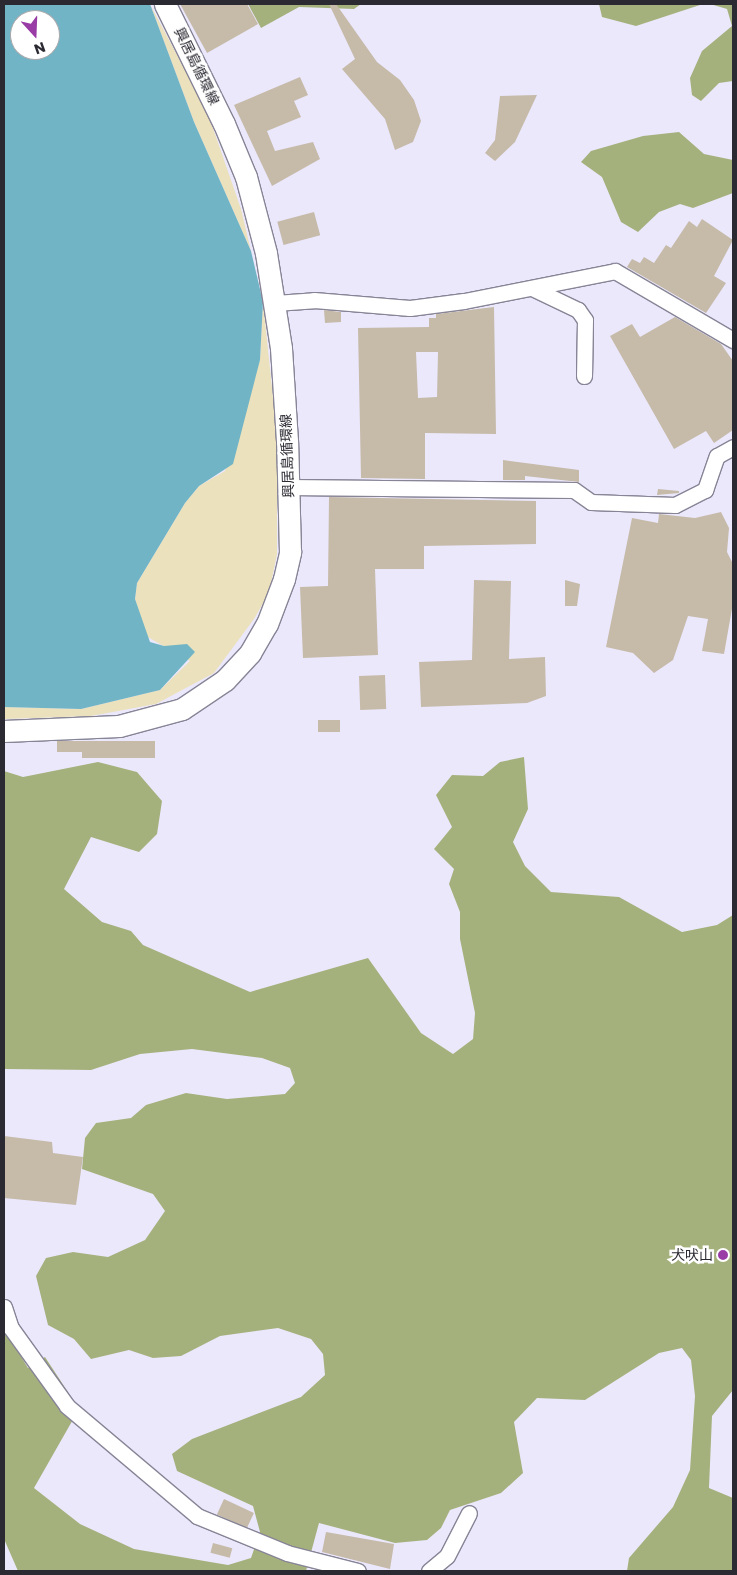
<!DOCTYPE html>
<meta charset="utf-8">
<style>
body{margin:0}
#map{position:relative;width:737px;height:1575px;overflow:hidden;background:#ebe8fc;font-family:Poppins,"Noto Sans JP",sans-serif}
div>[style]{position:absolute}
.forest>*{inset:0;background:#a5b17d}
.sand>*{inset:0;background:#ebe1bc}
.water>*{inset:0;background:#70b4c6}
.building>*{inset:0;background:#c6baa9;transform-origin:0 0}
.roads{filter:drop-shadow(1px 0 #878496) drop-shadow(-1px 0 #878496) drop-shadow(0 1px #878496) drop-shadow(0 -1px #878496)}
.street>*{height:15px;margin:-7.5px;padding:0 7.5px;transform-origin:7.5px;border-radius:7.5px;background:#fff}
.secondary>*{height:21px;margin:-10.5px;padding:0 10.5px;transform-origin:10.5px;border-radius:10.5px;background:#fff}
.dots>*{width:14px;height:14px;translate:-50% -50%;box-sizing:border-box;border:2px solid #fff;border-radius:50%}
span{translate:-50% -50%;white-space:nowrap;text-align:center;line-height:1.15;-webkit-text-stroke:5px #fff;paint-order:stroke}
.street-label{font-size:14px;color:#2b2a32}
.poi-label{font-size:14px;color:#2b2a32}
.right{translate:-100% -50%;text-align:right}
.frame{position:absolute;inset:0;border:5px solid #2b2a32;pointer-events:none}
.north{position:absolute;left:10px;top:10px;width:50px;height:50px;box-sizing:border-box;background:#fff;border:1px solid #aaaaad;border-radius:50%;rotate:160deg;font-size:14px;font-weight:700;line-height:20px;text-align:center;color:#2b2a32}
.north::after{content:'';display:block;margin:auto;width:18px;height:22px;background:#993ca6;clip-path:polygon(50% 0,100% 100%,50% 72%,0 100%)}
</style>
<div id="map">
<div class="forest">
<i style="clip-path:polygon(248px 4px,361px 4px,354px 9px,299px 7px,261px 28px)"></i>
<i style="clip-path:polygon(599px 4px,703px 4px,636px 26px,602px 17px)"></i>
<i style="clip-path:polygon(710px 4px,733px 4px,733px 81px,719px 83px,701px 101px,692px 95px,690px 78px,702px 51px,732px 26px,727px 9px)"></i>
<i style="clip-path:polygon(679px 132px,704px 154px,733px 160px,733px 193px,693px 208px,680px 204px,659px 212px,638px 232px,621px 222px,602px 177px,581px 162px,591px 151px,643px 136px)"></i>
<i style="clip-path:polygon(524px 757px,528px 809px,513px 842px,525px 866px,551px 892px,619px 897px,682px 932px,717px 925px,733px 915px,733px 1390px,712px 1416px,709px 1488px,733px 1498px,733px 1571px,627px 1571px,629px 1558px,673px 1507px,690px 1470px,695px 1396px,691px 1360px,682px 1348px,659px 1353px,585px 1400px,537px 1398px,514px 1422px,523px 1473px,501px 1493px,450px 1510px,441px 1528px,427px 1540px,395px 1543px,319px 1523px,306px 1571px,18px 1571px,4px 1539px,4px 1328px,28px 1368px,45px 1357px,79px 1409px,34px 1488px,80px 1524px,134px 1549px,228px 1565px,251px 1558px,260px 1532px,253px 1506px,177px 1471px,172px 1454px,192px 1439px,301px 1397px,325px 1375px,323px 1354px,311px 1339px,278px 1328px,220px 1336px,181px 1356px,153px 1358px,129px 1350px,91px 1359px,74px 1339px,48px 1325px,36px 1276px,46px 1258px,73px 1252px,108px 1257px,145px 1240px,165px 1211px,153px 1194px,82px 1169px,85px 1138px,96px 1123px,131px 1118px,146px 1105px,186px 1093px,227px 1099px,285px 1094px,295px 1083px,290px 1068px,262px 1058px,192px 1049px,140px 1054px,91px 1070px,4px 1069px,4px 771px,23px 777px,98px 762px,137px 772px,162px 801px,157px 834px,139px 852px,91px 837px,64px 889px,102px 922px,131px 931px,143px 945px,250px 992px,368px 958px,421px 1033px,453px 1054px,473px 1039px,475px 1013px,460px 939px,460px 912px,449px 884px,454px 869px,434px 849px,452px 827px,436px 795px,452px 775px,483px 776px,500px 762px)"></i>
</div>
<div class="sand">
<i style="clip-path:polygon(150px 4px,208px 114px,241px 209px,251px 251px,194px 122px)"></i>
<i style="clip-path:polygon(263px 302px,277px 436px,277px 554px,269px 593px,254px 619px,214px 673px,156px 704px,91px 716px,4px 719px,4px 707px,81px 709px,160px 690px,190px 661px,146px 636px,135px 599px,137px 583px,185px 503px,199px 486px,225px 471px,260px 360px)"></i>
</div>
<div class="water">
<i style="clip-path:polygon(evenodd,4px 4px,150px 4px,194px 122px,251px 251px,263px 302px,260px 360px,233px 464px,199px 486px,185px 503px,137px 583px,135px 599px,150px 642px,164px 646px,187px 644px,195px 652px,160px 690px,81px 709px,4px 707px,4px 4px,20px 20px,50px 20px,50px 50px,20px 50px,20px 20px)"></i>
</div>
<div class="building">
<i style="clip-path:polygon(180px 4px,247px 4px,258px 24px,207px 53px)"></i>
<i style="clip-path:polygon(329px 4px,336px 4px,377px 62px,400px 80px,414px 100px,421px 121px,413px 142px,395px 150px,385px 119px,342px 69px,355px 59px)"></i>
<i style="clip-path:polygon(300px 77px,308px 95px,294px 101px,301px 117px,267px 131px,275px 151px,313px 142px,320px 159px,272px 186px,234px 105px)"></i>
<i style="clip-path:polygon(537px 95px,515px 142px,495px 161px,485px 153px,495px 140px,500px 96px)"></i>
<i style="left:314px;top:212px;width:24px;height:38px;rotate:75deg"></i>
<i style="clip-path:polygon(702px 219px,733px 240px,714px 276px,726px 283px,706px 313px,627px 267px,632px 259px,640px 263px,644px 257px,654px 263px,666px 245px,671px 248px,689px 221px,697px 227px)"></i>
<i style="clip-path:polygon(evenodd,494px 307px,496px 434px,425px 433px,425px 479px,361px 478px,358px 328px,429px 327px,429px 318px,436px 318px,436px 314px,494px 307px,416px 352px,438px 352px,437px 397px,418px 398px,416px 352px)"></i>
<i style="clip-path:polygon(324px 310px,341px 312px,341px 322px,325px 323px)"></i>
<i style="clip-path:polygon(675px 317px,721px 344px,733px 361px,733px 430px,714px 443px,706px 431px,674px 449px,610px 336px,632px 324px,640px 337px)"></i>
<i style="clip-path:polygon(503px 460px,579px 470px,579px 482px,525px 476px,525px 480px,503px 480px)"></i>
<i style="clip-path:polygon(658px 489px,679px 491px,679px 493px,657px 495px)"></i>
<i style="clip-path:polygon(329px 497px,536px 501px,536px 544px,424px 546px,424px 569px,375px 569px,378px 655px,303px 658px,300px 587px,328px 586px)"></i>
<i style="clip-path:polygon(721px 512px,729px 528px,727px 552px,733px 564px,733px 603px,724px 654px,702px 651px,708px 619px,688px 616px,673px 660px,654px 673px,633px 653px,606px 647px,632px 518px,658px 523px,659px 514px,695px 518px)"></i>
<i style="clip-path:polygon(474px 580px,511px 581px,509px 659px,545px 657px,546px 696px,527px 703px,421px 707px,419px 662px,472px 660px)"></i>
<i style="clip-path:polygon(565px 580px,580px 584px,577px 606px,565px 606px)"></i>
<i style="left:385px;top:675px;width:34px;height:26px;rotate:88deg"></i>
<i style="left:318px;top:720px;width:22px;height:12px"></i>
<i style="clip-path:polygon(57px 741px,155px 741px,155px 758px,82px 758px,82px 752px,57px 752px)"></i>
<i style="clip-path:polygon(4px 1136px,52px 1142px,53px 1153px,83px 1157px,76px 1205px,4px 1198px)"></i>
<i style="left:224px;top:1499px;width:33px;height:17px;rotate:25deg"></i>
<i style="clip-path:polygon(326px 1532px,394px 1544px,390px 1569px,322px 1552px)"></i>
<i style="left:213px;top:1543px;width:20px;height:10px;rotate:15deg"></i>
</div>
<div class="roads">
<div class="street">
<i style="left:532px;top:288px;width:51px;rotate:25.6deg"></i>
<i style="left:578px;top:310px;width:12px;rotate:55deg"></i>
<i style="left:585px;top:320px;width:56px;rotate:91deg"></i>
<i style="left:275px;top:303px;width:39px;rotate:-4deg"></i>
<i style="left:314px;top:300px;width:96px;rotate:4.8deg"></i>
<i style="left:410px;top:308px;width:54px;rotate:-7.4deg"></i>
<i style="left:464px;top:301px;width:154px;rotate:-11.2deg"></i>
<i style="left:615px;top:271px;width:137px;rotate:30.3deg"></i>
<i style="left:288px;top:487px;width:286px;rotate:0.6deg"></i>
<i style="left:574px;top:490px;width:21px;rotate:35deg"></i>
<i style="left:591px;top:502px;width:84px;rotate:2deg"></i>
<i style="left:675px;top:505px;width:34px;rotate:-27deg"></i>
<i style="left:705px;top:490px;width:36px;rotate:-71deg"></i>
<i style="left:717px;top:456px;width:18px;rotate:-29deg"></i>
<i style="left:4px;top:1307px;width:22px;rotate:72deg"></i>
<i style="left:11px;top:1328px;width:96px;rotate:54.3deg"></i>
<i style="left:67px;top:1406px;width:170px;rotate:40.2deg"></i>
<i style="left:197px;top:1516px;width:97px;rotate:22.3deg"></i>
<i style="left:287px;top:1553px;width:73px;rotate:14.2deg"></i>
<i style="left:429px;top:1571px;width:23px;rotate:-40deg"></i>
<i style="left:447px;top:1556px;width:48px;rotate:-62.9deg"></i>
</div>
<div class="secondary">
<i style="left:4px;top:731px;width:115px;rotate:-2.5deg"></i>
<i style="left:119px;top:726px;width:65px;rotate:-15.1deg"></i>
<i style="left:182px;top:709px;width:52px;rotate:-34deg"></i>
<i style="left:225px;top:680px;width:37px;rotate:-47deg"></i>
<i style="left:250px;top:653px;width:34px;rotate:-60deg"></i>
<i style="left:267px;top:624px;width:48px;rotate:-69.3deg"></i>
<i style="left:284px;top:579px;width:28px;rotate:-77deg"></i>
<i style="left:290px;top:552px;width:111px;rotate:-91.5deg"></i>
<i style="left:287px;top:441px;width:93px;rotate:-93.7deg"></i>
<i style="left:281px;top:348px;width:96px;rotate:-99deg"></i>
<i style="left:266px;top:253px;width:79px;rotate:-104.7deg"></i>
<i style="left:246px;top:177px;width:57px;rotate:-112.5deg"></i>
<i style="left:224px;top:124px;width:134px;rotate:-116.2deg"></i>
</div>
</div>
<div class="dots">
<i style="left:723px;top:1255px;background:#993ca6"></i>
</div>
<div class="street-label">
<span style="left:197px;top:66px;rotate:64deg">興居島循環線</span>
<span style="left:287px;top:456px;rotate:-92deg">興居島循環線</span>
</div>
<div class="poi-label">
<span class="right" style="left:713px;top:1255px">犬吠山</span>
</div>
<div class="frame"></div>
<div class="north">N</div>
</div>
